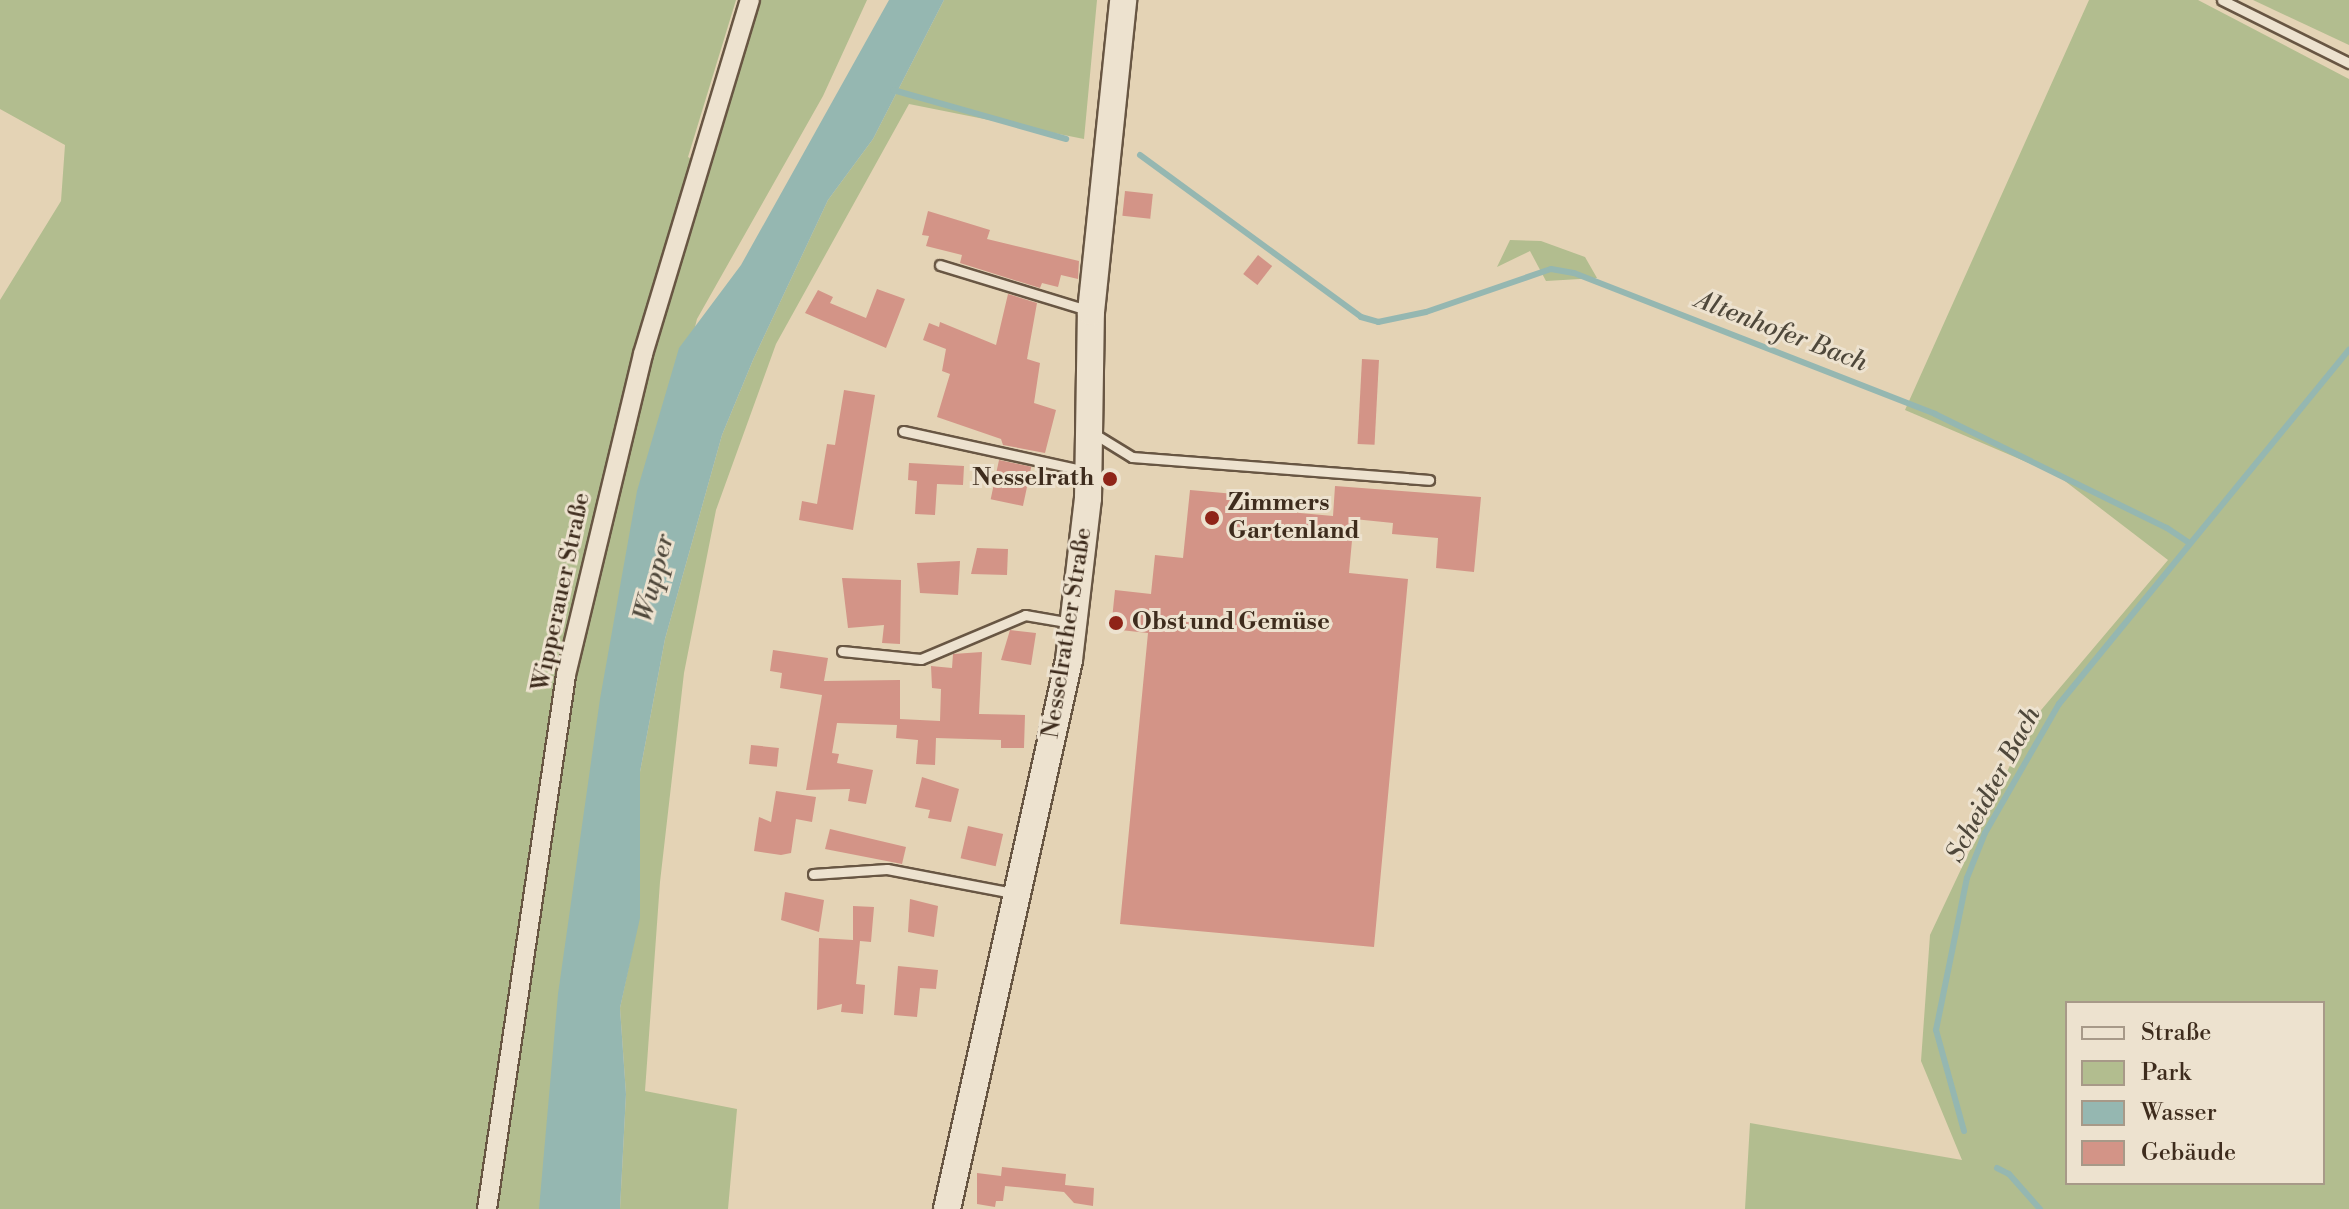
<!DOCTYPE html>
<meta charset="utf-8">
<style>
body{margin:0}
#map{position:relative;width:2349px;height:1209px;overflow:hidden;background:#e4d3b5;font-family:"Libre Bodoni",serif}
div>[style]{position:absolute}
.green>*{inset:0;background:#b2bd8f}
.water>*{inset:0;background:#95b7b1}
.stream>*{height:6px;margin:-3px;padding:0 3px;transform-origin:3px;border-radius:3px;background:#95b7b1}
.building>*{inset:0;background:#d39487;transform-origin:0 0}
.roads{filter:drop-shadow(2px 0 #685643) drop-shadow(-2px 0 #685643) drop-shadow(0 2px #685643) drop-shadow(0 -2px #685643)}
.lane>*{height:9px;margin:-4.5px;padding:0 4.5px;transform-origin:4.5px;border-radius:4.5px;background:#ede2cf}
.street>*{height:18px;margin:-9px;padding:0 9px;transform-origin:9px;border-radius:9px;background:#ede2cf}
.secondary>*{height:26px;margin:-13px;padding:0 13px;transform-origin:13px;border-radius:13px;background:#ede2cf}
.dots>*{width:22px;height:22px;translate:-50% -50%;box-sizing:border-box;border:4px solid #ede2cf;border-radius:50%}
span{translate:-50% -50%;white-space:nowrap;text-align:center;line-height:1.15;-webkit-text-stroke:6px #ede2cf;paint-order:stroke}
.poi-label{font-size:24px;color:#3e2c1d;font-weight:700}
.right{translate:-100% -50%;text-align:right}
.left{translate:0 -50%;text-align:left}
.street-label{font-size:24px;color:#3e2c1d}
.water-label{font-size:26px;color:#4f483b;font-style:italic}
.legend{position:absolute;left:2065px;top:1001px;width:260px;height:184px;box-sizing:border-box;background:#ede2cf;border:2px solid #a79988;margin:0;padding:10px 14px;list-style:none;font-size:24px;color:#3e2c1d}
.legend li{display:flex;align-items:center;gap:16px;height:40px}
.legend b{width:40px;border:2px solid #a79988}
</style>
<div id="map">
<div class="green">
<i style="clip-path:polygon(0 0,736px 0,688px 157px,710px 171px,761px 0,867px 0,823px 96px,697px 319px,619px 627px,540px 1209px,0 1209px,0 300px,61px 201px,65px 145px,0 109px)"></i>
<i style="clip-path:polygon(944px 0,1097px 0,1084px 139px,909px 104px,776px 344px,716px 510px,684px 673px,660px 882px,645px 1091px,737px 1109px,728px 1209px,620px 1209px,626px 1094px,620px 1008px,639px 918px,640px 772px,665px 639px,722px 435px,753px 360px,828px 200px,873px 139px)"></i>
<i style="clip-path:polygon(evenodd,2089px 0,2198px 0,2349px 79px,2349px 1209px,1745px 1209px,1750px 1123px,1962px 1160px,1921px 1061px,1930px 935px,2030px 723px,2168px 560px,2057px 475px,1905px 410px,2089px 0,2067px 1003px,2323px 1003px,2323px 1183px,2067px 1183px,2067px 1003px)"></i>
<i style="clip-path:polygon(2253px 0,2349px 0,2349px 45px)"></i>
<i style="clip-path:polygon(1510px 240px,1541px 241px,1585px 257px,1597px 278px,1546px 281px,1530px 251px,1497px 267px)"></i>
</div>
<div class="water">
<i style="clip-path:polygon(889px 0,944px 0,873px 139px,828px 200px,753px 360px,722px 435px,665px 639px,640px 772px,640px 918px,620px 1008px,626px 1094px,620px 1209px,539px 1209px,558px 994px,600px 699px,637px 491px,679px 348px,741px 265px)"></i>
</div>
<div class="stream">
<i style="left:893px;top:90px;width:180px;rotate:15.8deg"></i>
<i style="left:1140px;top:155px;width:274px;rotate:36.2deg"></i>
<i style="left:1361px;top:317px;width:18px;rotate:16deg"></i>
<i style="left:1378px;top:322px;width:49px;rotate:-11.8deg"></i>
<i style="left:1426px;top:312px;width:132px;rotate:-19deg"></i>
<i style="left:1551px;top:269px;width:23px;rotate:10deg"></i>
<i style="left:1574px;top:273px;width:388px;rotate:21.3deg"></i>
<i style="left:1935px;top:414px;width:258px;rotate:26.2deg"></i>
<i style="left:2167px;top:528px;width:27px;rotate:34deg"></i>
<i style="left:1964px;top:1131px;width:105px;rotate:-105.5deg"></i>
<i style="left:1936px;top:1030px;width:155px;rotate:-78.5deg"></i>
<i style="left:1967px;top:878px;width:48px;rotate:-68.2deg"></i>
<i style="left:1985px;top:833px;width:149px;rotate:-60.2deg"></i>
<i style="left:2059px;top:704px;width:458px;rotate:-50.7deg"></i>
<i style="left:1997px;top:1168px;width:13px;rotate:27deg"></i>
<i style="left:2009px;top:1174px;width:47px;rotate:48.5deg"></i>
</div>
<div class="building">
<i style="left:1125px;top:191px;width:28px;height:25px;rotate:6deg"></i>
<i style="clip-path:polygon(928px 211px,990px 230px,987px 239px,1079px 261px,1078px 279px,1061px 275px,1058px 287px,1042px 283px,1040px 288px,960px 263px,962px 255px,926px 246px,929px 236px,922px 235px)"></i>
<i style="left:1258px;top:255px;width:18px;height:24px;rotate:38deg"></i>
<i style="clip-path:polygon(877px 289px,905px 299px,886px 348px,805px 313px,818px 290px,833px 297px,830px 303px,866px 318px)"></i>
<i style="clip-path:polygon(1008px 294px,1037px 303px,1027px 359px,1040px 363px,1034px 403px,1056px 410px,1045px 453px,1003px 445px,1001px 439px,937px 417px,950px 374px,942px 371px,946px 349px,923px 340px,929px 323px,939px 327px,940px 322px,996px 345px)"></i>
<i style="left:1362px;top:359px;width:17px;height:85px;rotate:3deg"></i>
<i style="clip-path:polygon(844px 390px,875px 395px,853px 530px,799px 520px,802px 501px,817px 504px,827px 444px,835px 445px)"></i>
<i style="left:999px;top:460px;width:33px;height:40px;rotate:12deg"></i>
<i style="clip-path:polygon(909px 463px,964px 466px,963px 485px,937px 484px,935px 515px,915px 514px,917px 481px,908px 480px)"></i>
<i style="clip-path:polygon(1335px 486px,1481px 497px,1474px 572px,1436px 568px,1438px 538px,1392px 534px,1393px 523px,1354px 519px,1349px 573px,1408px 579px,1374px 947px,1120px 924px,1148px 633px,1111px 629px,1115px 590px,1151px 594px,1155px 555px,1183px 558px,1190px 490px,1246px 495px,1244px 508px,1333px 516px)"></i>
<i style="clip-path:polygon(977px 548px,1008px 549px,1007px 575px,971px 574px)"></i>
<i style="clip-path:polygon(960px 561px,958px 595px,920px 593px,917px 563px)"></i>
<i style="clip-path:polygon(842px 578px,901px 580px,900px 644px,882px 643px,884px 625px,848px 628px)"></i>
<i style="clip-path:polygon(1010px 630px,1036px 633px,1031px 665px,1001px 660px)"></i>
<i style="clip-path:polygon(773px 650px,828px 658px,824px 681px,900px 680px,900px 719px,940px 721px,941px 689px,932px 688px,931px 666px,952px 668px,953px 654px,982px 652px,979px 714px,1025px 715px,1024px 748px,1001px 748px,1001px 740px,936px 738px,935px 765px,916px 764px,918px 740px,896px 738px,897px 725px,837px 723px,832px 753px,839px 754px,837px 763px,873px 770px,866px 804px,848px 801px,850px 789px,806px 790px,822px 695px,780px 688px,782px 673px,770px 671px)"></i>
<i style="left:751px;top:745px;width:28px;height:19px;rotate:6deg"></i>
<i style="clip-path:polygon(922px 777px,959px 789px,951px 822px,928px 818px,930px 810px,915px 807px)"></i>
<i style="clip-path:polygon(776px 791px,816px 797px,812px 822px,796px 819px,791px 853px,781px 855px,754px 851px,759px 817px,771px 822px)"></i>
<i style="left:968px;top:826px;width:36px;height:33px;rotate:13deg"></i>
<i style="clip-path:polygon(830px 829px,906px 847px,902px 864px,825px 849px)"></i>
<i style="clip-path:polygon(785px 892px,824px 900px,819px 932px,781px 920px)"></i>
<i style="clip-path:polygon(910px 899px,938px 906px,934px 937px,908px 932px)"></i>
<i style="clip-path:polygon(853px 906px,874px 907px,871px 942px,860px 941px,856px 984px,865px 985px,863px 1014px,841px 1012px,842px 1004px,817px 1010px,819px 938px,853px 940px)"></i>
<i style="clip-path:polygon(898px 966px,938px 970px,936px 989px,920px 988px,917px 1017px,894px 1015px)"></i>
<i style="clip-path:polygon(1002px 1167px,1066px 1174px,1065px 1185px,1094px 1188px,1093px 1206px,1074px 1203px,1064px 1192px,1005px 1186px,1003px 1201px,996px 1201px,995px 1207px,977px 1204px,977px 1173px,1001px 1176px)"></i>
</div>
<div class="roads">
<div class="lane">
<i style="left:2222px;top:0;width:142px;rotate:26.4deg"></i>
<i style="left:940px;top:265px;width:157px;rotate:17deg"></i>
<i style="left:903px;top:431px;width:188px;rotate:12.3deg"></i>
<i style="left:1093px;top:433px;width:46px;rotate:31.6deg"></i>
<i style="left:1132px;top:457px;width:298px;rotate:4.4deg"></i>
<i style="left:842px;top:651px;width:79px;rotate:5.8deg"></i>
<i style="left:921px;top:659px;width:113px;rotate:-22.9deg"></i>
<i style="left:1025px;top:615px;width:48px;rotate:9.7deg"></i>
<i style="left:813px;top:874px;width:74px;rotate:-3.9deg"></i>
<i style="left:887px;top:869px;width:128px;rotate:10.8deg"></i>
</div>
<div class="street">
<i style="left:487px;top:1209px;width:540px;rotate:-81.58deg"></i>
<i style="left:566px;top:675px;width:330px;rotate:-76.5deg"></i>
<i style="left:643px;top:354px;width:370px;rotate:-73.2deg"></i>
</div>
<div class="secondary">
<i style="left:947px;top:1209px;width:562px;rotate:-77.47deg"></i>
<i style="left:1069px;top:660px;width:163px;rotate:-83.3deg"></i>
<i style="left:1088px;top:498px;width:186px;rotate:-89.1deg"></i>
<i style="left:1091px;top:312px;width:314px;rotate:-84.1deg"></i>
</div>
</div>
<div class="dots">
<i style="left:1110px;top:479px;background:#8f2418"></i>
<i style="left:1212px;top:518px;background:#8f2418"></i>
<i style="left:1116px;top:623px;background:#8f2418"></i>
</div>
<div class="poi-label">
<span class="right" style="left:1094px;top:479px">Nesselrath</span>
<span class="left" style="left:1228px;top:518px">Zimmers<br>Gartenland</span>
<span class="left" style="left:1132px;top:623px">Obst und Gemüse</span>
</div>
<div class="street-label">
<span style="left:562px;top:592px;rotate:-78deg">Wipperauer Straße</span>
<span style="left:1068px;top:633px;rotate:-81deg">Nesselrather Straße</span>
</div>
<div class="water-label">
<span style="left:1781px;top:332px;rotate:21deg">Altenhofer Bach</span>
<span style="left:655px;top:578px;rotate:-75deg">Wupper</span>
<span style="left:1994px;top:785px;rotate:-62deg">Scheidter Bach</span>
</div>
<ul class="legend">
<li><b style="height:10px;background:#ede2cf"></b>Straße</li>
<li><b style="height:22px;background:#b2bd8f"></b>Park</li>
<li><b style="height:22px;background:#95b7b1"></b>Wasser</li>
<li><b style="height:22px;background:#d39487"></b>Gebäude</li>
</ul>
</div>
